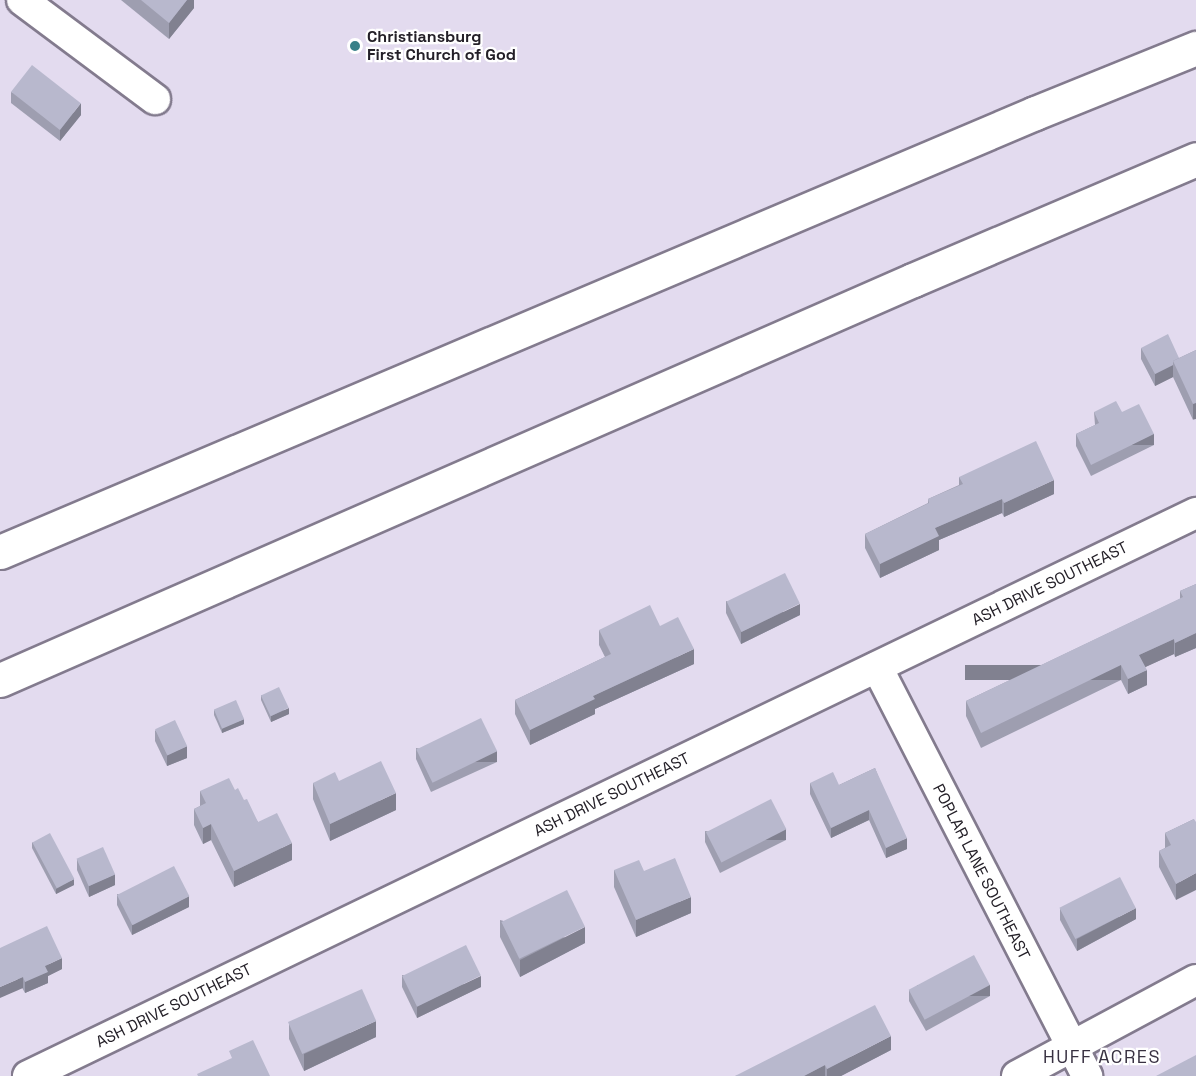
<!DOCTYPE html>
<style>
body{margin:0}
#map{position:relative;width:1196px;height:1076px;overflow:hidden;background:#e3dbef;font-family:"Space Grotesk",sans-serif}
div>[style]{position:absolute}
.roads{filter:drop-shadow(2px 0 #837b8e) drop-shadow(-2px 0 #837b8e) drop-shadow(0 2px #837b8e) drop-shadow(0 -2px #837b8e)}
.minor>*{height:30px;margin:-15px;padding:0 15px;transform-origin:15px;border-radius:15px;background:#fff}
.motorway>*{height:33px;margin:-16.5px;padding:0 16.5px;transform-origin:16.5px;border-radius:16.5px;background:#fff}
.wall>*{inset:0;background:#9e9eb0}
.shaded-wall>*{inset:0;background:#818190;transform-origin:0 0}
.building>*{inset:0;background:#b8b8cd;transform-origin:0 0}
.dots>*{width:16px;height:16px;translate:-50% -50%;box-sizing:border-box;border:3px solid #fff;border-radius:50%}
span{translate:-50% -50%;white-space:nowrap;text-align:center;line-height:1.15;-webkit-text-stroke:4.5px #fff;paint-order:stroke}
.poi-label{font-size:16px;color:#242028;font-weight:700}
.left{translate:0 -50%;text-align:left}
.street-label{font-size:16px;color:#242028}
.neighbourhood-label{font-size:18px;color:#383141;letter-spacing:1.5px}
</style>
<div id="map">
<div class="roads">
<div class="minor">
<i style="left:22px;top:0;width:166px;rotate:36.7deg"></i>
<i style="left:877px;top:667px;width:460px;rotate:62.8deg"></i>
<i style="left:28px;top:1076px;width:1297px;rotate:-25.74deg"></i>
<i style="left:1017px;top:1076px;width:203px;rotate:-28.2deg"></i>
</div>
<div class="motorway">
<i style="left:0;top:552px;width:1124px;rotate:-22.98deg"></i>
<i style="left:1035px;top:113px;width:174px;rotate:-22deg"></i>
<i style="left:0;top:680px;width:997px;rotate:-23.66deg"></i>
<i style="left:913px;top:280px;width:308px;rotate:-23.1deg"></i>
</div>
</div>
<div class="wall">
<i style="clip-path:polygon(121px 0,194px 0,194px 8px,169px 39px)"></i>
<i style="clip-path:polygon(11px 92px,81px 115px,60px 141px,11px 103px)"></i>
<i style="clip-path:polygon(1141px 348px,1179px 358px,1196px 350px,1196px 419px,1193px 420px,1173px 377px,1155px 386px,1141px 359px)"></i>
<i style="clip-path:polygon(1094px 412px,1122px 412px,1154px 445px,1091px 476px,1076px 446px,1076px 434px,1095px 425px)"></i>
<i style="clip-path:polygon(959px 477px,1054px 494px,1004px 517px,1002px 513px,939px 540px,939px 550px,880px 578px,865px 548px,865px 534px,928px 503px,928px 499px,959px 485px)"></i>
<i style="clip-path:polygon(1196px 584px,1196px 648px,1175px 657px,1174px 654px,1145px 667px,1147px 685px,1128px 694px,1121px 680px,981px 748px,966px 716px,966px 701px,1180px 599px,1180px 591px)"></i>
<i style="clip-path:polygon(726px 601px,800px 615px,741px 644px,726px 613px)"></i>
<i style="clip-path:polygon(599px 630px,694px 664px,595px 709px,595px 714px,530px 745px,515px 714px,515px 700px,605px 657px,599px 645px)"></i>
<i style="clip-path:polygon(261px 695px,289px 714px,271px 722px,261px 700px)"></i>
<i style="clip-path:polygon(214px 710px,244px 724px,222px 733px,214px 715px)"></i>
<i style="clip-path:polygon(155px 730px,187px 758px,167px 766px,155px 741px)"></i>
<i style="clip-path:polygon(416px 748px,497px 762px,431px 792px,416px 759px)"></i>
<i style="clip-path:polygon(875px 768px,907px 849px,886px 858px,869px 820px,831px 838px,810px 794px,810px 783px,839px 785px)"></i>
<i style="clip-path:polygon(339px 781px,396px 810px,330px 841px,313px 799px,313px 783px)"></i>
<i style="clip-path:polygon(235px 790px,258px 822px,292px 860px,234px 887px,211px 840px,203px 844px,194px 825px,194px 809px,200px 806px,200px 791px)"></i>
<i style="clip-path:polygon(1194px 819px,1176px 900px,1159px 867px,1159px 851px,1165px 848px,1165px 833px)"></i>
<i style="clip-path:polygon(705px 831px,786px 840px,720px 873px,705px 842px)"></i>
<i style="clip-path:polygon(32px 842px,74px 885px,56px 894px,32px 848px)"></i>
<i style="clip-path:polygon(77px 859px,115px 885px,89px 897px,77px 870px)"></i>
<i style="clip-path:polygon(614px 870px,644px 871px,691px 913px,636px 937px,614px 887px)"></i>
<i style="clip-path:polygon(117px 894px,189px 907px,132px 935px,117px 905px)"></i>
<i style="clip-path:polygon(1060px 909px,1136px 919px,1077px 951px,1060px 920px)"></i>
<i style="clip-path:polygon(500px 920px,585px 943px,520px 977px,500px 937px)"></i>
<i style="clip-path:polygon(0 948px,62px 969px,48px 976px,48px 983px,25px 993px)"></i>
<i style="clip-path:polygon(402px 975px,481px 987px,417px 1018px,402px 987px)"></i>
<i style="clip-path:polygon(909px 990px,990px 996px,926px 1031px,909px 1001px)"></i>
<i style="clip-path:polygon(289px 1023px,376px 1037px,304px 1071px,289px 1039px)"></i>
<i style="clip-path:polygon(891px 1050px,841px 1076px,735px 1076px)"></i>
</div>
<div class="shaded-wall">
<i style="clip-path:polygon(187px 0,194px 0,194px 8px,169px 39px,169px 23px)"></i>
<i style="clip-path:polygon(81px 103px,81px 115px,60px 141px,60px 130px)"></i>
<i style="clip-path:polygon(1173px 365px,1173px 377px,1155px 386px,1155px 374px)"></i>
<i style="left:1196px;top:403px;width:16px;height:3px;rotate:90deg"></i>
<i style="left:1154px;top:434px;width:11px;height:70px;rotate:90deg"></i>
<i style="clip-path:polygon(1054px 480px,1054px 494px,1004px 517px,1004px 503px)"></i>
<i style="clip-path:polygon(1002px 499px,1002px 513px,939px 540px,939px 550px,880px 578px,880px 564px,935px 528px)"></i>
<i style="clip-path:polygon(800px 604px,800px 615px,741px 644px,741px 632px)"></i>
<i style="clip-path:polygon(1196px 633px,1196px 648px,1175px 657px,1175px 643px)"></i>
<i style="clip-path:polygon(1174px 639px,1174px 654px,1139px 670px,1139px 655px)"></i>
<i style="clip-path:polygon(694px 649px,694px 664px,595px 709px,595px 714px,530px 745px,530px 730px,593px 696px)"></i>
<i style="left:1121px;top:665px;width:15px;height:156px;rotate:90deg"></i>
<i style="clip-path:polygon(1147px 670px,1147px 685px,1128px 694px,1128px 679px)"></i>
<i style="clip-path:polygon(289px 708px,289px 714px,271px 722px,271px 716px)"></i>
<i style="clip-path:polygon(244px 719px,244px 724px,222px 733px,222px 728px)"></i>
<i style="clip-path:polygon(187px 746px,187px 758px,167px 766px,167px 755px)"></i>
<i style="left:497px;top:751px;width:11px;height:72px;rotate:90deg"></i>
<i style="clip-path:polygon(396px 793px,396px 810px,330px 841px,330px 824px)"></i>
<i style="clip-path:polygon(869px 810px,869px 820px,831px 838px,831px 828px)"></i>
<i style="clip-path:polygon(211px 824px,211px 840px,203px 844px,203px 828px)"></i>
<i style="left:786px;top:829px;width:11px;height:74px;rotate:90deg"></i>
<i style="clip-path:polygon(907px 838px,907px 849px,886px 858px,886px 848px)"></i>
<i style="clip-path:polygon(292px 843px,292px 860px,234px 887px,234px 871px)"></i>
<i style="clip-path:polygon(1196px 873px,1196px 890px,1176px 900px,1176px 884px)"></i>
<i style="clip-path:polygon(115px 874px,115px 885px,89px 897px,89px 886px)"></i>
<i style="clip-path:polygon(74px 879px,74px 885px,56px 894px,56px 889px)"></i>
<i style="clip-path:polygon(189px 896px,189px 907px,132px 935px,132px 924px)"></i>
<i style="clip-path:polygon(691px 897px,691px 913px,636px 937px,636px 920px)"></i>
<i style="clip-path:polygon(1136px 908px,1136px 919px,1077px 951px,1077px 939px)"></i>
<i style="clip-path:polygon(585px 927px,585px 943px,520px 977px,520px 960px)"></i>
<i style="clip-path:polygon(62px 958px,62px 969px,48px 976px,48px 983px,25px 993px,25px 982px,45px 966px)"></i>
<i style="clip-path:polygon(481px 976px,481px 987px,417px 1018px,417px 1006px)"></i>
<i style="clip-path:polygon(23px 977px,23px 988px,0 998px,0 987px)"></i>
<i style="left:990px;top:985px;width:11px;height:73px;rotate:90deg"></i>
<i style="clip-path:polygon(376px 1021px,376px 1037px,304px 1071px,304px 1054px)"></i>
<i style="clip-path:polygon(891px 1036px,891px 1050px,841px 1076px,827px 1076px,827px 1069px)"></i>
<i style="clip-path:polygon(825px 1065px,825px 1076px,804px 1076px)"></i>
</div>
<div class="building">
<i style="clip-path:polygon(141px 0,187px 0,169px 23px)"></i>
<i style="left:32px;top:65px;width:62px;height:34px;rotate:38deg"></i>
<i style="clip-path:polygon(1168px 334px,1179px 358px,1173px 361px,1173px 365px,1155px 374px,1141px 348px)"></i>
<i style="clip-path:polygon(1196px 350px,1196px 403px,1193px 404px,1173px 361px)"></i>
<i style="clip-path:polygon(1116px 401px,1122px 412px,1139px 404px,1154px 434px,1091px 465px,1076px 434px,1099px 423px,1094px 412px)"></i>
<i style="clip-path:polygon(1036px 441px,1054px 480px,1004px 503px,1002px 499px,935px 528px,939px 536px,880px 564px,865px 534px,929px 503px,928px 499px,963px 484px,959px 477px)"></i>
<i style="left:785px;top:573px;width:34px;height:65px;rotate:64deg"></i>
<i style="clip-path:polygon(1196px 584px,1196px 633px,1175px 643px,1174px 639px,1139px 655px,1147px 670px,1128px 679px,1121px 665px,981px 733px,966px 701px,1183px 597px,1180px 591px)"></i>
<i style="clip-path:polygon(650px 605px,660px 626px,678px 617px,694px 649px,593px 696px,595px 699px,530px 730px,515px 700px,611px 654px,599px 630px)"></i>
<i style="left:279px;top:687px;width:23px;height:20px;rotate:65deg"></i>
<i style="left:236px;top:700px;width:21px;height:24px;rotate:67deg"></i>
<i style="left:481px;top:718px;width:37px;height:72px;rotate:64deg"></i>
<i style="left:175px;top:720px;width:29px;height:22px;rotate:65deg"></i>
<i style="clip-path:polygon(381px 761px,396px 793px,330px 824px,313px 783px,335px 772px,339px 781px)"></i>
<i style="clip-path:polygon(875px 768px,907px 838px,886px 848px,869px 810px,831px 828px,810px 783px,833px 772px,839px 785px)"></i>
<i style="clip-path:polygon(229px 778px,235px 790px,238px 788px,244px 800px,247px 799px,258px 822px,277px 813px,292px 843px,234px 871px,211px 824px,203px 828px,194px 809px,206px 803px,200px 791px)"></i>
<i style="left:771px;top:799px;width:34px;height:73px;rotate:63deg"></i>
<i style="clip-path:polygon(1194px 819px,1196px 822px,1196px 873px,1176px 884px,1159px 851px,1171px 845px,1165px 833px)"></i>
<i style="left:50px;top:833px;width:52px;height:20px;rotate:62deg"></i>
<i style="left:103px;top:847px;width:30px;height:29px;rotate:66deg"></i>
<i style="clip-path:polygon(675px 858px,691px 897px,636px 920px,614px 870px,639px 860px,644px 871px)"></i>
<i style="left:174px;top:866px;width:34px;height:64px;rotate:63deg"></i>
<i style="left:1120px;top:877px;width:35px;height:68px;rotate:63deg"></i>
<i style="left:567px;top:890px;width:41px;height:73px;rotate:64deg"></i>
<i style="clip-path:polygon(47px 926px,62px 958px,45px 966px,48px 972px,25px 982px,23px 977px,0 987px,0 948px)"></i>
<i style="left:466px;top:945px;width:34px;height:71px;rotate:64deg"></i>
<i style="left:974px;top:955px;width:34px;height:74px;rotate:62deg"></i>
<i style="left:362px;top:989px;width:35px;height:81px;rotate:66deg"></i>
<i style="clip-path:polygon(875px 1005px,891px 1036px,827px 1069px,825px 1065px,804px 1076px,735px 1076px)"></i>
<i style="clip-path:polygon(253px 1040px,270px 1076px,198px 1076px,197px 1074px,232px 1058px,229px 1051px)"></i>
<i style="clip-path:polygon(1196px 1055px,1196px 1076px,1156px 1076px)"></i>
</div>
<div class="dots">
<i style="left:355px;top:46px;background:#388088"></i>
</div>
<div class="poi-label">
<span class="left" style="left:367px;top:46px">Christiansburg<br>First Church of God</span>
</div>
<div class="street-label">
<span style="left:1050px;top:584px;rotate:-26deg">ASH DRIVE SOUTHEAST</span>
<span style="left:612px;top:795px;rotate:-26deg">ASH DRIVE SOUTHEAST</span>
<span style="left:981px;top:872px;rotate:63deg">POPLAR LANE SOUTHEAST</span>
<span style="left:174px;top:1006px;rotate:-26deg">ASH DRIVE SOUTHEAST</span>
</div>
<div class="neighbourhood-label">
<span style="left:1102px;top:1057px">HUFF ACRES</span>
</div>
</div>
